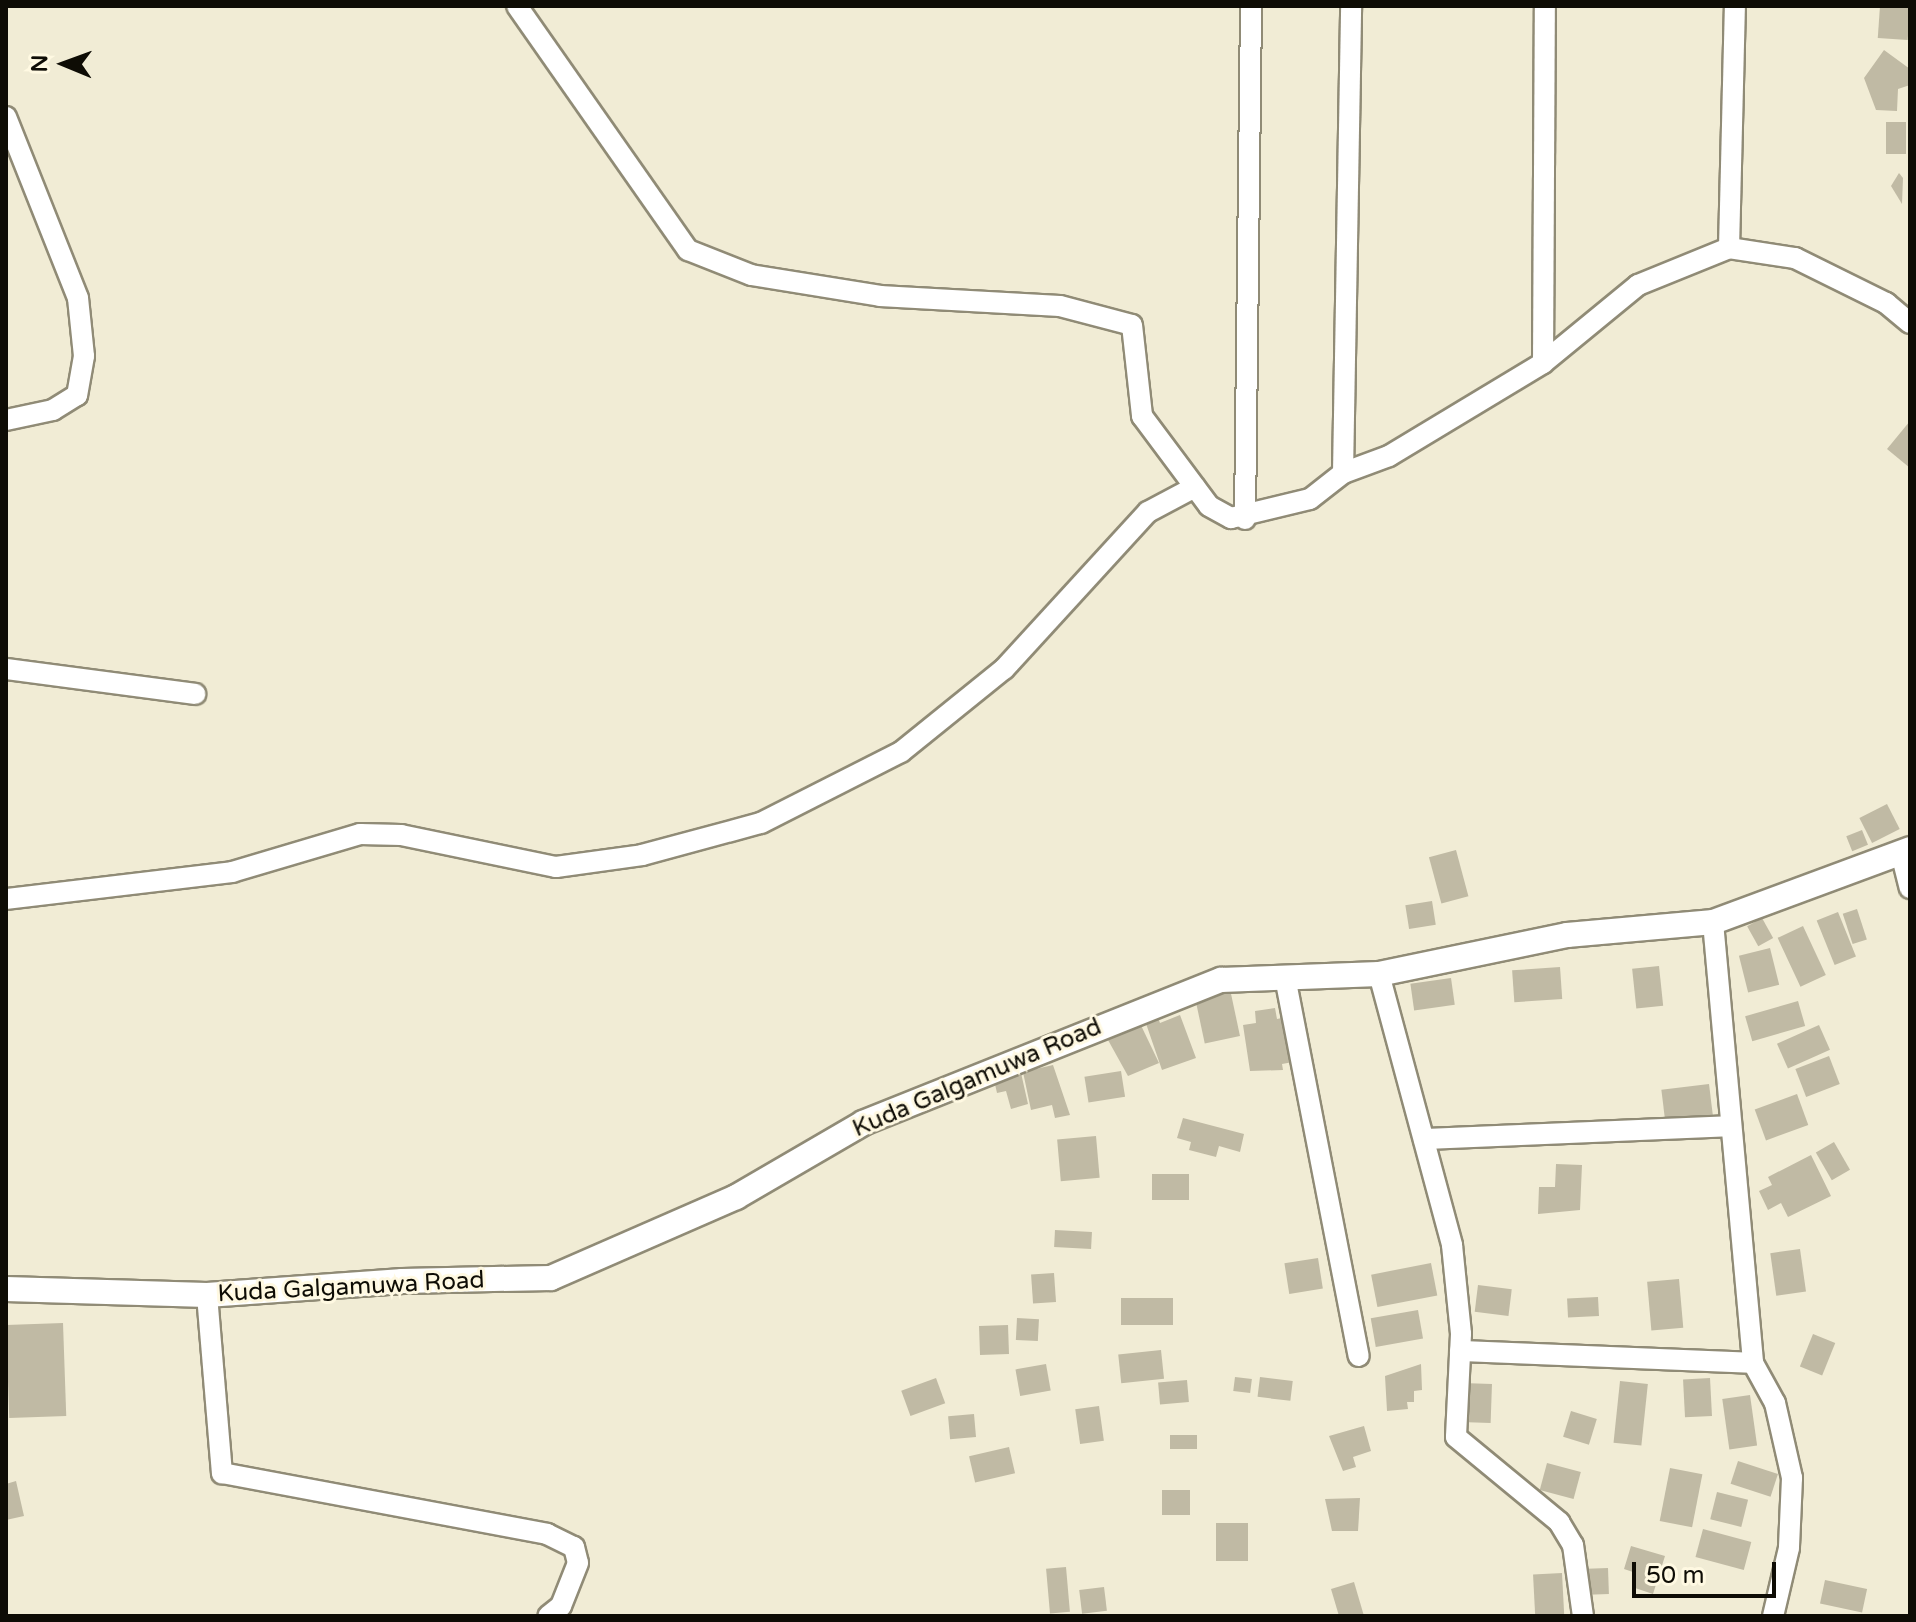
<!DOCTYPE html>
<style>
body{margin:0}
#map{position:relative;width:1916px;height:1622px;overflow:hidden;background:#f1ecd5;font-family:"Varela Round",sans-serif}
div>[style]{position:absolute}
.building>*{inset:0;background:#c0baa4;transform-origin:0 0}
.roads{filter:drop-shadow(2px 0 #908b76) drop-shadow(-2px 0 #908b76) drop-shadow(0 2px #908b76) drop-shadow(0 -2px #908b76)}
.minor>*{height:20px;margin:-10px;padding:0 10px;transform-origin:10px;border-radius:10px;background:#fff}
.tertiary>*{height:24px;margin:-12px;padding:0 12px;transform-origin:12px;border-radius:12px;background:#fff}
span{translate:-50% -50%;white-space:nowrap;text-align:center;line-height:1.15;-webkit-text-stroke:6px #fff9e2;paint-order:stroke}
.street-label{font-size:24px;color:#0e0c05}
.frame{position:absolute;inset:0;border:8px solid #0e0c05;pointer-events:none}
.north{position:absolute;left:24px;top:24px;width:80px;height:80px;-webkit-text-stroke:6px #fff9e2;paint-order:stroke;rotate:271deg;font-size:22px;font-weight:700;line-height:32px;text-align:center;color:#0e0c05}
.north::after{content:'';display:block;margin:auto;width:28px;height:36px;background:#0e0c05;clip-path:polygon(50% 0,100% 100%,50% 72%,0 100%)}
.scale{position:absolute;left:1632px;top:1562px;width:144px;height:36px;box-sizing:border-box;border:4px solid #0e0c05;border-top:0;padding-left:10px;font-size:24px;line-height:28px;white-space:nowrap;color:#0e0c05;-webkit-text-stroke:6px #fff9e2;paint-order:stroke}
</style>
<div id="map">
<div class="building">
<i style="left:1880px;top:6px;width:30px;height:32px;rotate:4deg"></i>
<i style="clip-path:polygon(1884px 50px,1910px 69px,1910px 85px,1898px 89px,1897px 111px,1876px 110px,1864px 78px)"></i>
<i style="left:1886px;top:122px;width:20px;height:32px"></i>
<i style="clip-path:polygon(1899px 173px,1903px 178px,1902px 204px,1891px 186px)"></i>
<i style="clip-path:polygon(1910px 421px,1910px 468px,1887px 449px)"></i>
<i style="left:1887px;top:804px;width:28px;height:31px;rotate:63deg"></i>
<i style="left:1862px;top:830px;width:16px;height:17px;rotate:68deg"></i>
<i style="left:1456px;top:850px;width:48px;height:28px;rotate:75deg"></i>
<i style="left:1432px;top:901px;width:24px;height:27px;rotate:81deg"></i>
<i style="left:1857px;top:909px;width:32px;height:15px;rotate:72deg"></i>
<i style="left:1838px;top:912px;width:48px;height:23px;rotate:68deg"></i>
<i style="left:1762px;top:918px;width:23px;height:17px;rotate:61deg"></i>
<i style="left:1803px;top:926px;width:54px;height:28px;rotate:65deg"></i>
<i style="left:1770px;top:948px;width:38px;height:32px;rotate:76deg"></i>
<i style="left:1659px;top:966px;width:40px;height:27px;rotate:84deg"></i>
<i style="left:1560px;top:967px;width:32px;height:48px;rotate:86deg"></i>
<i style="left:1451px;top:978px;width:27px;height:41px;rotate:82deg"></i>
<i style="left:1230px;top:989px;width:48px;height:36px;rotate:78deg"></i>
<i style="left:1798px;top:1001px;width:26px;height:55px;rotate:74deg"></i>
<i style="clip-path:polygon(1154px 1007px,1160px 1023px,1180px 1015px,1196px 1058px,1162px 1070px,1142px 1012px)"></i>
<i style="clip-path:polygon(1275px 1008px,1277px 1019px,1287px 1017px,1293px 1062px,1282px 1064px,1283px 1070px,1250px 1071px,1243px 1025px,1256px 1023px,1255px 1011px)"></i>
<i style="clip-path:polygon(1137px 1017px,1159px 1063px,1128px 1076px,1103px 1031px)"></i>
<i style="left:1819px;top:1025px;width:27px;height:46px;rotate:66deg"></i>
<i style="left:1829px;top:1056px;width:30px;height:36px;rotate:69deg"></i>
<i style="clip-path:polygon(1019px 1064px,1028px 1104px,1011px 1109px,1006px 1091px,997px 1093px,992px 1071px)"></i>
<i style="clip-path:polygon(1053px 1065px,1070px 1115px,1055px 1118px,1052px 1105px,1031px 1110px,1023px 1072px)"></i>
<i style="left:1121px;top:1071px;width:26px;height:37px;rotate:81deg"></i>
<i style="left:1709px;top:1084px;width:32px;height:48px;rotate:83deg"></i>
<i style="left:1797px;top:1094px;width:33px;height:45px;rotate:70deg"></i>
<i style="clip-path:polygon(1183px 1118px,1244px 1134px,1240px 1152px,1219px 1146px,1216px 1157px,1189px 1150px,1191px 1142px,1177px 1138px)"></i>
<i style="left:1096px;top:1136px;width:42px;height:39px;rotate:85deg"></i>
<i style="left:1834px;top:1142px;width:32px;height:21px;rotate:60deg"></i>
<i style="clip-path:polygon(1811px 1155px,1831px 1196px,1788px 1217px,1781px 1203px,1768px 1210px,1759px 1191px,1772px 1185px,1768px 1177px)"></i>
<i style="clip-path:polygon(1556px 1164px,1582px 1165px,1580px 1210px,1538px 1214px,1539px 1187px,1555px 1187px)"></i>
<i style="left:1152px;top:1174px;width:37px;height:26px"></i>
<i style="left:1055px;top:1230px;width:37px;height:17px;rotate:3deg"></i>
<i style="left:1800px;top:1249px;width:43px;height:30px;rotate:82deg"></i>
<i style="left:1318px;top:1258px;width:31px;height:34px;rotate:81deg"></i>
<i style="left:1431px;top:1263px;width:33px;height:61px;rotate:79deg"></i>
<i style="left:1054px;top:1273px;width:29px;height:23px;rotate:86deg"></i>
<i style="left:1679px;top:1279px;width:49px;height:32px;rotate:85deg"></i>
<i style="left:1478px;top:1285px;width:34px;height:27px;rotate:7deg"></i>
<i style="left:1598px;top:1297px;width:19px;height:31px;rotate:87deg"></i>
<i style="left:1173px;top:1298px;width:27px;height:52px;rotate:90deg"></i>
<i style="left:1418px;top:1310px;width:29px;height:48px;rotate:80deg"></i>
<i style="left:1017px;top:1318px;width:22px;height:22px;rotate:3deg"></i>
<i style="left:63px;top:1323px;width:93px;height:57px;rotate:88deg"></i>
<i style="left:1008px;top:1325px;width:29px;height:29px;rotate:88deg"></i>
<i style="left:1813px;top:1334px;width:24px;height:35px;rotate:22deg"></i>
<i style="left:1161px;top:1350px;width:29px;height:43px;rotate:84deg"></i>
<i style="left:1046px;top:1364px;width:27px;height:31px;rotate:80deg"></i>
<i style="clip-path:polygon(1421px 1364px,1422px 1390px,1414px 1391px,1414px 1402px,1407px 1402px,1408px 1409px,1387px 1411px,1385px 1376px)"></i>
<i style="left:1235px;top:1377px;width:17px;height:14px;rotate:7deg"></i>
<i style="left:1260px;top:1377px;width:33px;height:20px;rotate:7deg"></i>
<i style="left:936px;top:1378px;width:27px;height:37px;rotate:70deg"></i>
<i style="left:1710px;top:1378px;width:38px;height:27px;rotate:87deg"></i>
<i style="left:1187px;top:1380px;width:22px;height:29px;rotate:85deg"></i>
<i style="left:1620px;top:1381px;width:28px;height:62px;rotate:6deg"></i>
<i style="left:1462px;top:1383px;width:30px;height:39px;rotate:2deg"></i>
<i style="left:1750px;top:1395px;width:51px;height:28px;rotate:82deg"></i>
<i style="left:1099px;top:1406px;width:35px;height:24px;rotate:82deg"></i>
<i style="left:1571px;top:1411px;width:27px;height:27px;rotate:17deg"></i>
<i style="left:974px;top:1414px;width:23px;height:26px;rotate:85deg"></i>
<i style="clip-path:polygon(1364px 1426px,1371px 1451px,1353px 1457px,1356px 1467px,1343px 1471px,1329px 1436px)"></i>
<i style="left:1170px;top:1435px;width:27px;height:14px"></i>
<i style="left:1009px;top:1447px;width:27px;height:41px;rotate:77deg"></i>
<i style="left:1738px;top:1461px;width:42px;height:24px;rotate:18deg"></i>
<i style="left:1547px;top:1463px;width:35px;height:28px;rotate:15deg"></i>
<i style="left:1670px;top:1468px;width:33px;height:54px;rotate:11deg"></i>
<i style="clip-path:polygon(16px 1481px,24px 1516px,6px 1520px,6px 1484px)"></i>
<i style="left:1162px;top:1490px;width:28px;height:25px"></i>
<i style="left:1717px;top:1492px;width:32px;height:28px;rotate:14deg"></i>
<i style="clip-path:polygon(1360px 1498px,1358px 1531px,1332px 1531px,1325px 1499px)"></i>
<i style="left:1216px;top:1523px;width:32px;height:38px"></i>
<i style="left:1703px;top:1529px;width:50px;height:29px;rotate:15deg"></i>
<i style="clip-path:polygon(1631px 1546px,1665px 1556px,1653px 1594px,1632px 1587px,1636px 1573px,1624px 1569px)"></i>
<i style="left:1066px;top:1567px;width:45px;height:20px;rotate:85deg"></i>
<i style="left:1608px;top:1568px;width:26px;height:21px;rotate:88deg"></i>
<i style="left:1562px;top:1573px;width:43px;height:29px;rotate:87deg"></i>
<i style="left:1825px;top:1580px;width:43px;height:24px;rotate:12deg"></i>
<i style="clip-path:polygon(1354px 1582px,1364px 1616px,1339px 1616px,1331px 1589px)"></i>
<i style="left:1104px;top:1587px;width:24px;height:25px;rotate:83deg"></i>
</div>
<div class="roads">
<div class="minor">
<i style="left:517px;top:6px;width:298px;rotate:55deg"></i>
<i style="left:688px;top:250px;width:68px;rotate:21.6deg"></i>
<i style="left:751px;top:275px;width:131px;rotate:9.2deg"></i>
<i style="left:880px;top:296px;width:180px;rotate:3.2deg"></i>
<i style="left:1060px;top:306px;width:74px;rotate:14.8deg"></i>
<i style="left:1132px;top:325px;width:92px;rotate:83.7deg"></i>
<i style="left:1142px;top:416px;width:112px;rotate:53.3deg"></i>
<i style="left:1209px;top:506px;width:25px;rotate:29deg"></i>
<i style="left:1231px;top:518px;width:81px;rotate:-13.5deg"></i>
<i style="left:1310px;top:499px;width:42px;rotate:-38.2deg"></i>
<i style="left:1343px;top:473px;width:49px;rotate:-20.3deg"></i>
<i style="left:1389px;top:456px;width:180px;rotate:-31.1deg"></i>
<i style="left:1543px;top:363px;width:123px;rotate:-39.4deg"></i>
<i style="left:1638px;top:285px;width:98px;rotate:-22.1deg"></i>
<i style="left:1729px;top:248px;width:67px;rotate:8.6deg"></i>
<i style="left:1795px;top:258px;width:102px;rotate:26.3deg"></i>
<i style="left:1886px;top:303px;width:31px;rotate:40deg"></i>
<i style="left:6px;top:117px;width:195px;rotate:68.3deg"></i>
<i style="left:78px;top:298px;width:58px;rotate:84.1deg"></i>
<i style="left:84px;top:356px;width:40px;rotate:100deg"></i>
<i style="left:77px;top:395px;width:28px;rotate:148deg"></i>
<i style="left:53px;top:410px;width:48px;rotate:168deg"></i>
<i style="left:1729px;top:248px;width:242px;rotate:-88.6deg"></i>
<i style="left:1543px;top:363px;width:357px;rotate:-89.7deg"></i>
<i style="left:1343px;top:473px;width:467px;rotate:-89deg"></i>
<i style="left:1245px;top:519px;width:513px;rotate:-89.33deg"></i>
<i style="left:6px;top:669px;width:191px;rotate:7.5deg"></i>
<i style="left:1901px;top:853px;width:36px;rotate:76deg"></i>
<i style="left:6px;top:899px;width:228px;rotate:-6.8deg"></i>
<i style="left:232px;top:872px;width:134px;rotate:-16.5deg"></i>
<i style="left:360px;top:834px;width:41px;rotate:1.4deg"></i>
<i style="left:401px;top:835px;width:158px;rotate:11.7deg"></i>
<i style="left:556px;top:867px;width:87px;rotate:-7.9deg"></i>
<i style="left:642px;top:855px;width:123px;rotate:-15.1deg"></i>
<i style="left:761px;top:823px;width:157px;rotate:-26.9deg"></i>
<i style="left:901px;top:752px;width:132px;rotate:-38.9deg"></i>
<i style="left:1004px;top:669px;width:213px;rotate:-47.5deg"></i>
<i style="left:1148px;top:512px;width:53px;rotate:-28deg"></i>
<i style="left:1713px;top:922px;width:443px;rotate:84.8deg"></i>
<i style="left:1753px;top:1363px;width:46px;rotate:61.2deg"></i>
<i style="left:1775px;top:1403px;width:77px;rotate:77.2deg"></i>
<i style="left:1792px;top:1478px;width:70px;rotate:92.5deg"></i>
<i style="left:1789px;top:1548px;width:70px;rotate:103.2deg"></i>
<i style="left:1379px;top:974px;width:281px;rotate:74.9deg"></i>
<i style="left:1452px;top:1245px;width:89px;rotate:84.2deg"></i>
<i style="left:1461px;top:1334px;width:103px;rotate:92.8deg"></i>
<i style="left:1456px;top:1437px;width:134px;rotate:39.5deg"></i>
<i style="left:1559px;top:1522px;width:27px;rotate:59deg"></i>
<i style="left:1573px;top:1545px;width:72px;rotate:82deg"></i>
<i style="left:1285px;top:977px;width:386px;rotate:79deg"></i>
<i style="left:1424px;top:1139px;width:306px;rotate:-2.4deg"></i>
<i style="left:207px;top:1295px;width:179px;rotate:85.2deg"></i>
<i style="left:222px;top:1473px;width:331px;rotate:10.6deg"></i>
<i style="left:547px;top:1534px;width:30px;rotate:26deg"></i>
<i style="left:574px;top:1547px;width:16px;rotate:76deg"></i>
<i style="left:578px;top:1563px;width:46px;rotate:111.6deg"></i>
<i style="left:561px;top:1606px;width:16px;rotate:142deg"></i>
<i style="left:1460px;top:1351px;width:293px;rotate:2.3deg"></i>
</div>
<div class="tertiary">
<i style="left:6px;top:1289px;width:201px;rotate:1.7deg"></i>
<i style="left:207px;top:1295px;width:196px;rotate:-4.1deg"></i>
<i style="left:402px;top:1281px;width:149px;rotate:-1.2deg"></i>
<i style="left:551px;top:1278px;width:202px;rotate:-23.6deg"></i>
<i style="left:736px;top:1197px;width:147px;rotate:-30.2deg"></i>
<i style="left:863px;top:1123px;width:386px;rotate:-21.8deg"></i>
<i style="left:1221px;top:980px;width:158px;rotate:-2.2deg"></i>
<i style="left:1379px;top:974px;width:192px;rotate:-11.7deg"></i>
<i style="left:1567px;top:935px;width:147px;rotate:-5.1deg"></i>
<i style="left:1713px;top:922px;width:210px;rotate:-20.3deg"></i>
</div>
</div>
<div class="street-label">
<span style="left:977px;top:1078px;rotate:-23deg">Kuda Galgamuwa Road</span>
<span style="left:351px;top:1287px;rotate:-3deg">Kuda Galgamuwa Road</span>
</div>
<div class="frame"></div>
<div class="north">N</div>
<div class="scale">50 m</div>
</div>
